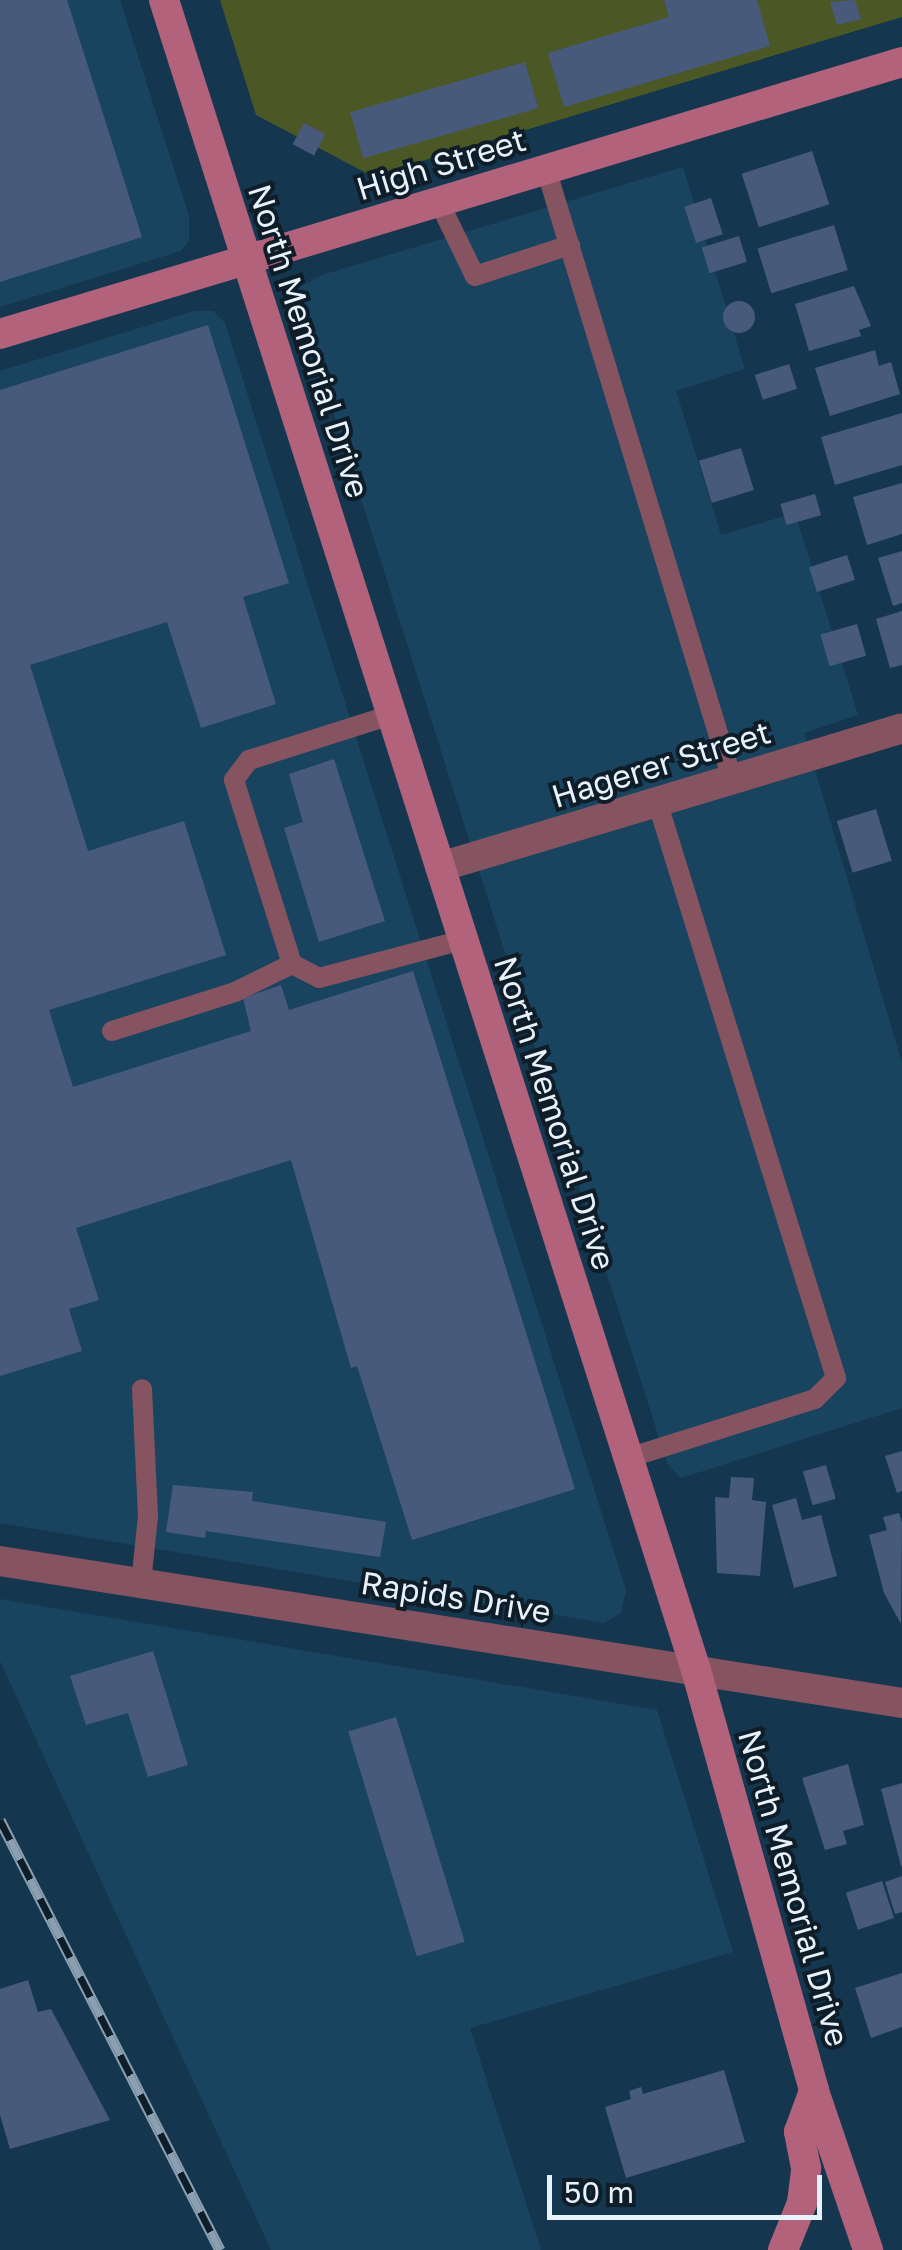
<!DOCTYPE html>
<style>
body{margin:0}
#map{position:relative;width:902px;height:2250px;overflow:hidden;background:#14374f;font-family:"Golos Text",sans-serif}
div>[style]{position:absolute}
.built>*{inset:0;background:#194460}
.green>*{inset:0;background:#4b5825}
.building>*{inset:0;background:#475a7b;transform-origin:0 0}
.round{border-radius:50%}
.service>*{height:20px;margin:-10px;padding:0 10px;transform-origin:10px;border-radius:10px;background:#865361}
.minor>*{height:30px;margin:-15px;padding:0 15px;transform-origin:15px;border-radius:15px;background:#865361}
.tertiary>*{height:30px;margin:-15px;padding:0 15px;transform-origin:15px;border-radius:15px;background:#865361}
.secondary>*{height:30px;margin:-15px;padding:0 15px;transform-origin:15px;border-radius:15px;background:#b2637b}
.rail>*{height:11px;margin-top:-5.5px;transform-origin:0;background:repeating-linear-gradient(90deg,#0e1d28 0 22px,#8a9faf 0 44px);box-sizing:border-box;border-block:2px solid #8a9faf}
span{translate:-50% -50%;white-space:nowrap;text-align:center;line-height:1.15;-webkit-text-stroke:8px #0e1d28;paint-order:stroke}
.street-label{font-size:32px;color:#e7f2fc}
.scale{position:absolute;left:547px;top:2175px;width:275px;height:45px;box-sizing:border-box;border:5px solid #e7f2fc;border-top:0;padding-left:12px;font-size:30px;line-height:35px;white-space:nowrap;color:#e7f2fc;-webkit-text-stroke:8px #0e1d28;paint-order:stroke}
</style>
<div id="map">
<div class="built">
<i style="clip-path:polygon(0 0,120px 0,189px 216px,189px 241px,181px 251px,0 307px)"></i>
<i style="clip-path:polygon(683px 167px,745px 369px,676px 391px,721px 535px,795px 513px,858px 715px,804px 733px,902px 1063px,902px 1408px,681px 1478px,667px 1463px,297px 297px,299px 287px,322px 275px)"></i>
<i style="clip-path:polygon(194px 311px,213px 311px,225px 323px,626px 1590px,621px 1613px,604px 1623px,0 1523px,0 371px)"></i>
<i style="clip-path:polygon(0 1599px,657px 1710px,733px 1952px,470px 2028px,541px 2250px,271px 2250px,0 1661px)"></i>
</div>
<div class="green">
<i style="clip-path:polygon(220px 0,902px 0,902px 17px,372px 176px,256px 115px)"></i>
</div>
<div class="building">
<i style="clip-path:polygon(0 0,67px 0,142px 237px,0 282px)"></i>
<i style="clip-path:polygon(664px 0,757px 0,770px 46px,564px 107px,548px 53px,669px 17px)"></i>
<i style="clip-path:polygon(855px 0,861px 19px,837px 25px,830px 2px)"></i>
<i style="left:525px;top:62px;width:48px;height:182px;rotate:74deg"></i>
<i style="left:304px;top:123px;width:24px;height:24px;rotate:28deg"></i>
<i style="left:812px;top:151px;width:56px;height:74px;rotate:72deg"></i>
<i style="left:711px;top:198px;width:38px;height:28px;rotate:72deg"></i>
<i style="left:834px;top:225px;width:47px;height:80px;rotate:73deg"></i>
<i style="left:739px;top:236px;width:27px;height:39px;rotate:73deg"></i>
<i style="clip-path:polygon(854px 286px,871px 326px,859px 330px,861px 336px,809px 351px,795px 304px)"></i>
<i class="round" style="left:723px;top:301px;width:32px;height:32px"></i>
<i style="clip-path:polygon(208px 325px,289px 583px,243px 597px,276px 704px,201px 728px,167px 622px,30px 665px,88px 851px,184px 821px,226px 955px,49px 1010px,73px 1087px,251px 1031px,243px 998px,281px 985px,289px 1010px,413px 971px,575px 1489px,412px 1540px,357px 1366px,351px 1368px,291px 1160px,76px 1228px,99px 1300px,69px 1309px,82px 1351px,0 1376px,0 390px)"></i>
<i style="clip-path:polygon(875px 350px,879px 366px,891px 362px,900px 394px,830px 416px,815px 368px)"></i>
<i style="left:789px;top:364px;width:26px;height:36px;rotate:72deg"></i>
<i style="clip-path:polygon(902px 413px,902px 465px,835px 485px,821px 437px)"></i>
<i style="left:741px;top:448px;width:44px;height:44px;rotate:73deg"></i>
<i style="clip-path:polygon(902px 483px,902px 534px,867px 545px,853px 497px)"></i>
<i style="left:815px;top:494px;width:22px;height:36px;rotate:74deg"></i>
<i style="clip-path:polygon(902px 551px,902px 603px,893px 606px,878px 558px)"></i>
<i style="left:847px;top:555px;width:26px;height:40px;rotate:72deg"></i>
<i style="clip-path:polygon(902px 611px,902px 665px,890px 668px,876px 619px)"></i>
<i style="left:857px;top:624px;width:33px;height:38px;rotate:74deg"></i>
<i style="clip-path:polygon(334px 759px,385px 921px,319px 942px,284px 828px,303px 822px,289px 774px)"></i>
<i style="left:876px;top:809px;width:54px;height:41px;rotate:73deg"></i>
<i style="clip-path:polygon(902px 1451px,902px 1491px,897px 1493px,885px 1456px)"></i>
<i style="left:826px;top:1465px;width:35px;height:24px;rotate:74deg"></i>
<i style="clip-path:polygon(731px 1477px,754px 1478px,752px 1500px,766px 1502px,760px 1576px,717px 1573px,715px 1497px,729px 1498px)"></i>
<i style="clip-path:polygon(173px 1485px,253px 1492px,252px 1501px,386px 1522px,380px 1557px,206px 1531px,205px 1538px,166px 1532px)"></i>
<i style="clip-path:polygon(796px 1498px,802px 1520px,821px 1515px,837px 1576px,794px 1588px,772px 1505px)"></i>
<i style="clip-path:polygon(899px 1513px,902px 1523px,901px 1624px,884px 1593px,869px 1535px,887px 1530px,883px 1517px)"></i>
<i style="clip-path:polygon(153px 1651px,188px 1765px,148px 1777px,128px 1713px,86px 1725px,70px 1676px)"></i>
<i style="left:396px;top:1717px;width:235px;height:50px;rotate:73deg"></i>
<i style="clip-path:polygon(848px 1764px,864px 1825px,843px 1831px,847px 1844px,825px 1850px,802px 1778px)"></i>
<i style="clip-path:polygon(902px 1783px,902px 1866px,901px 1866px,881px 1789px)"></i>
<i style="clip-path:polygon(902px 1876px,902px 1912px,895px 1914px,885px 1882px)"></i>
<i style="left:882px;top:1881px;width:39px;height:38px;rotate:72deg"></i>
<i style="clip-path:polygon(902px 1973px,902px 2027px,871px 2038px,855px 1988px)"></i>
<i style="clip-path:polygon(28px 1980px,38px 2012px,51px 2009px,110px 2120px,10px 2149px,0 2115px,0 1989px)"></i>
<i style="clip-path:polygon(724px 2070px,745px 2142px,626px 2178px,605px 2107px,631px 2099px,629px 2091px,641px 2087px,643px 2094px)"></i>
</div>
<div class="service">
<i style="left:546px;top:169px;width:638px;rotate:73.04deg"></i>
<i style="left:439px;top:202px;width:82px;rotate:64.1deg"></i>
<i style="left:475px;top:276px;width:100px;rotate:-18.1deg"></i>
<i style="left:391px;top:715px;width:149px;rotate:162.4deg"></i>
<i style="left:249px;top:760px;width:25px;rotate:127deg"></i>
<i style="left:234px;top:780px;width:193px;rotate:72.5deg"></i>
<i style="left:292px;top:964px;width:30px;rotate:27deg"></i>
<i style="left:319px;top:978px;width:149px;rotate:-14.8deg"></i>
<i style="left:112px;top:1031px;width:129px;rotate:-17.6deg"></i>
<i style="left:235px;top:992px;width:64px;rotate:-26.2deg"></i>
<i style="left:628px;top:1458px;width:196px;rotate:-17.5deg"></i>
<i style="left:815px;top:1399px;width:30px;rotate:-45deg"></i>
<i style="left:836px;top:1378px;width:604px;rotate:-107.24deg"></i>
<i style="left:141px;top:1583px;width:67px;rotate:-84deg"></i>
<i style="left:148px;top:1516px;width:127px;rotate:-92.7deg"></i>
</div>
<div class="minor">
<i style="left:440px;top:867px;width:482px;rotate:-16.7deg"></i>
</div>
<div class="tertiary">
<i style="left:0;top:1561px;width:913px;rotate:8.95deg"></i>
</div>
<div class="secondary">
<i style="left:164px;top:0;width:1753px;rotate:72.33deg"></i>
<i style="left:696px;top:1670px;width:437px;rotate:74.3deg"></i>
<i style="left:814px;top:2091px;width:168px;rotate:71.2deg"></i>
<i style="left:0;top:334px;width:942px;rotate:-16.78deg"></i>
<i style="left:783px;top:2250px;width:51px;rotate:-68deg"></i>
<i style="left:802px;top:2203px;width:35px;rotate:-83deg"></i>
<i style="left:806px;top:2168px;width:37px;rotate:-101deg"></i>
<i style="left:799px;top:2132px;width:44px;rotate:-69.9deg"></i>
</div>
<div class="rail">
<i style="left:0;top:1820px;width:483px;rotate:62.9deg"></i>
</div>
<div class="street-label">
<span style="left:441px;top:164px;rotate:-17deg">High Street</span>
<span style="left:309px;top:341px;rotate:72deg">North Memorial Drive</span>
<span style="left:661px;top:764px;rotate:-17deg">Hagerer Street</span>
<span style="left:555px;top:1113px;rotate:72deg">North Memorial Drive</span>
<span style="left:456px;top:1597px;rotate:9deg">Rapids Drive</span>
<span style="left:794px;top:1888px;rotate:74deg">North Memorial Drive</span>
</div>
<div class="scale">50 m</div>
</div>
